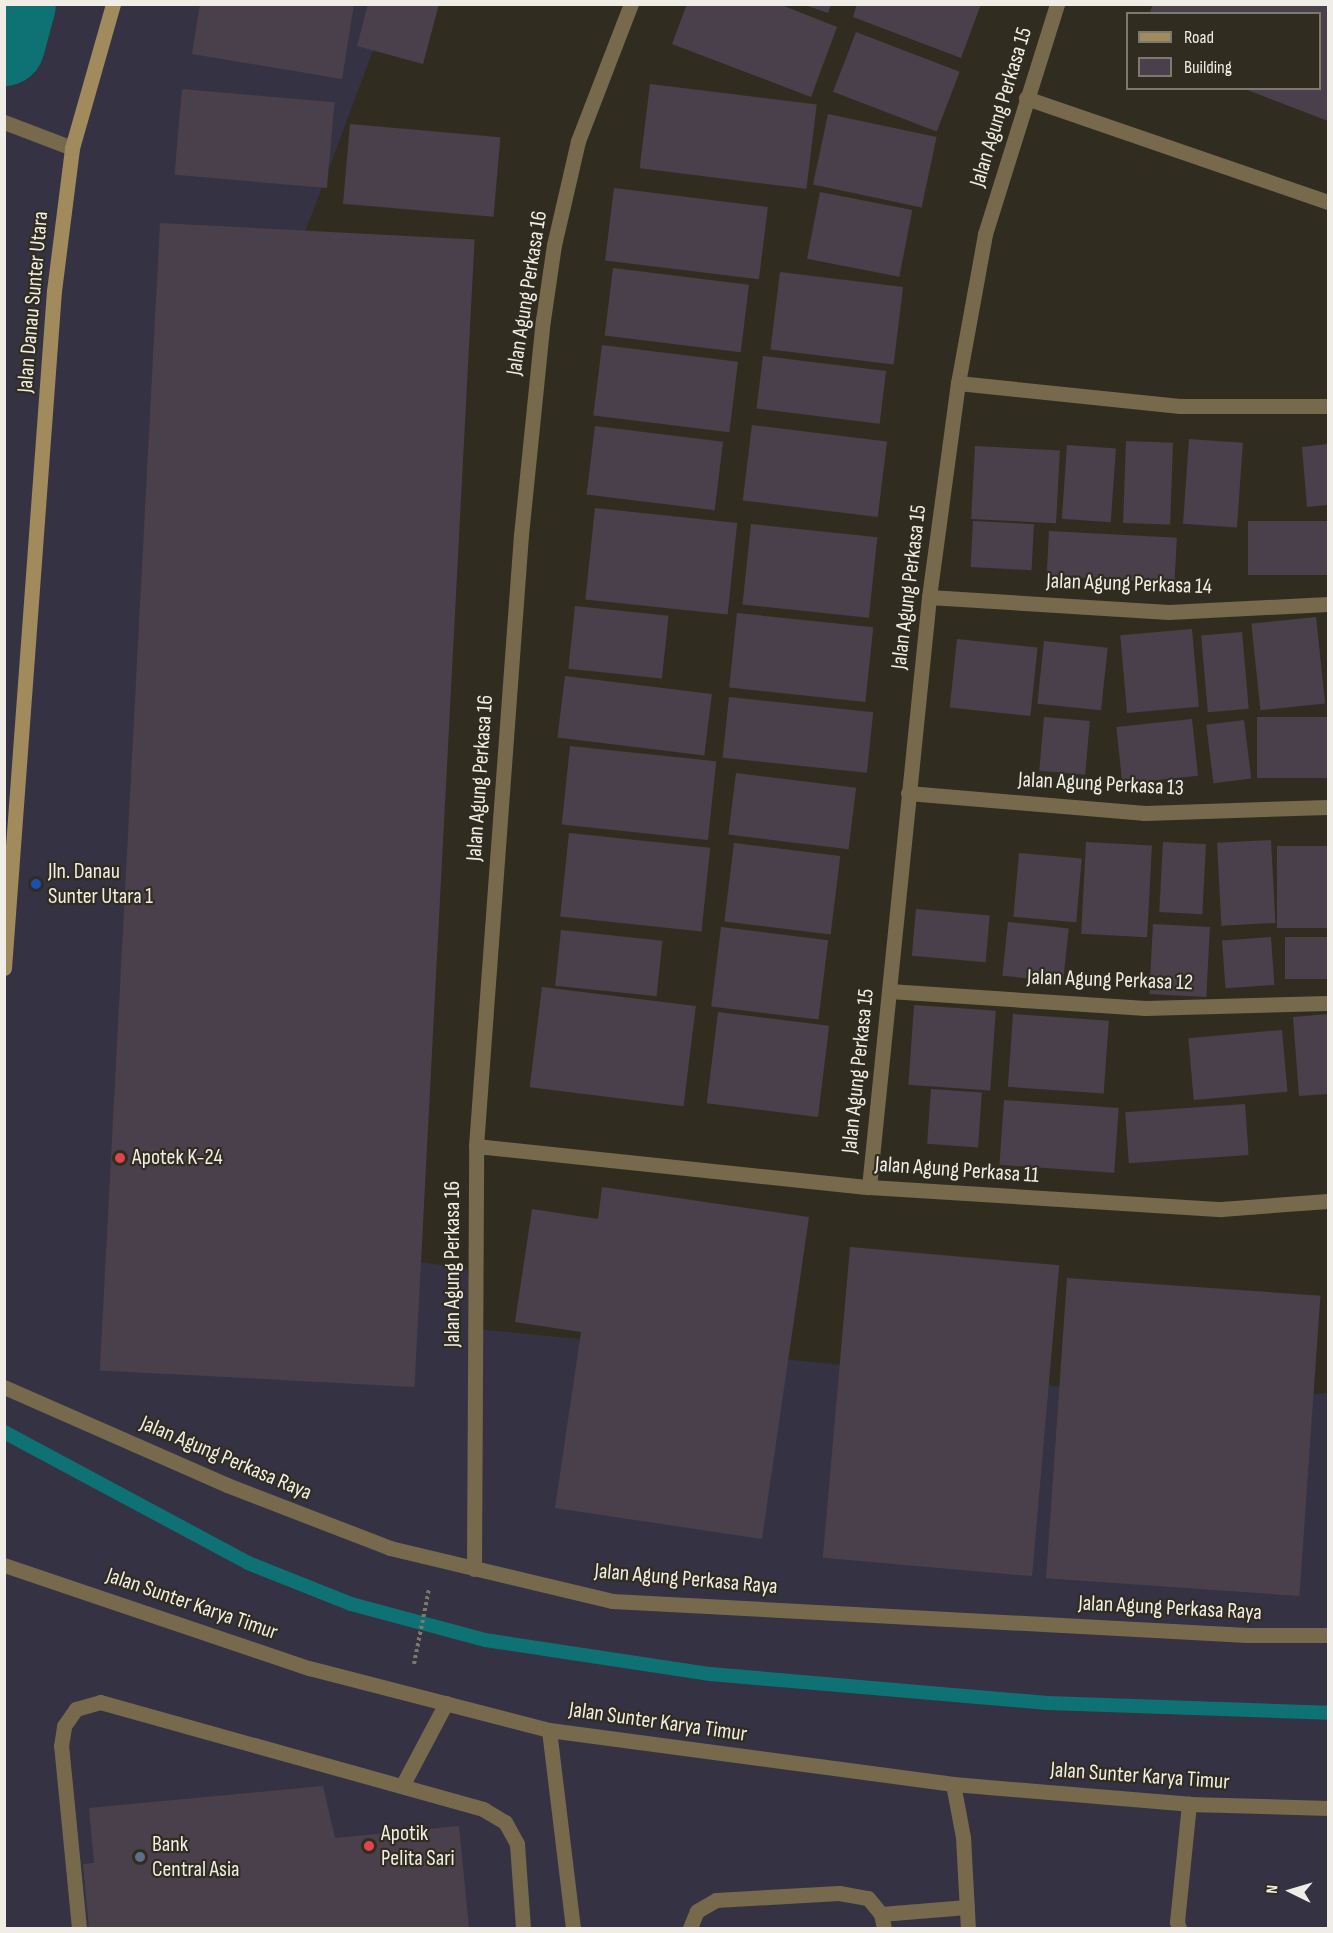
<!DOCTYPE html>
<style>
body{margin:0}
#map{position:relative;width:1333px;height:1933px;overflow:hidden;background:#302d20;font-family:"Sofia Sans Condensed",sans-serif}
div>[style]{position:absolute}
.commercial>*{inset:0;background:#353243}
.stream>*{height:14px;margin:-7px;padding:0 7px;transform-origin:7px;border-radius:7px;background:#0e7173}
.river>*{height:82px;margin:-41px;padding:0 41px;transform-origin:41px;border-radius:41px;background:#0e7173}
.building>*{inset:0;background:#4a404b;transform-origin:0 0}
.path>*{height:4px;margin-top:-2px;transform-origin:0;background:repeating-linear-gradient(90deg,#7c796e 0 3px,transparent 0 6px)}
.lane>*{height:15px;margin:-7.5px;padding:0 7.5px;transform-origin:7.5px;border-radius:7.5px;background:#77694c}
.street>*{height:15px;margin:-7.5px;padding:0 7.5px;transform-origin:7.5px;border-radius:7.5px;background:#77694c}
.secondary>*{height:15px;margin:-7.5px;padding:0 7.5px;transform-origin:7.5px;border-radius:7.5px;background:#a18b5c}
.dots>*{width:16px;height:16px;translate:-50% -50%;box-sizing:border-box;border:3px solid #302d20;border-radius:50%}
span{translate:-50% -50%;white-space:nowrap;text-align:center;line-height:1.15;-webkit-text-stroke:4.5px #302d20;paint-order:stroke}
.street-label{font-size:22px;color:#efede5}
.poi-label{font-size:22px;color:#efede5}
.left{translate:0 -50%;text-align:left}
.frame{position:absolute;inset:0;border:6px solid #efede5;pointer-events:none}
.legend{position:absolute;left:1126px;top:12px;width:195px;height:78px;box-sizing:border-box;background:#302d20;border:2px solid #7c7a6f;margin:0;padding:8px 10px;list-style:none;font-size:18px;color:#efede5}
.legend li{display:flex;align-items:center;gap:12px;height:30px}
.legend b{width:30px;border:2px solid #7c7a6f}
.north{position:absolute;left:1261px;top:1861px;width:60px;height:60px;-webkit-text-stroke:4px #302d20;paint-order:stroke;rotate:275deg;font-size:16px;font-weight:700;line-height:24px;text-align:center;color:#efede5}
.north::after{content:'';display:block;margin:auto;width:21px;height:27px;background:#efede5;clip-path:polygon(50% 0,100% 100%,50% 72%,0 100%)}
</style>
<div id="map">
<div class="commercial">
<i style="clip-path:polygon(5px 5px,390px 5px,292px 267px,226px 1239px,467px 1268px,478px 1329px,1207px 1401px,1328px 1393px,1328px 1928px,5px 1928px)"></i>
</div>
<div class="stream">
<i style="left:4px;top:1432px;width:277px;rotate:28.2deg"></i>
<i style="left:248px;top:1563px;width:111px;rotate:21.7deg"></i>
<i style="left:351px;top:1604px;width:139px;rotate:15deg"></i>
<i style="left:485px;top:1640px;width:228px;rotate:8.6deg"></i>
<i style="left:710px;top:1674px;width:339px;rotate:4.9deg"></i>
<i style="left:1048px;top:1703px;width:280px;rotate:2deg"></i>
</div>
<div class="river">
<i style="left:4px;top:45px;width:42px;rotate:-75deg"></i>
</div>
<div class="building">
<i style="clip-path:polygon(200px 4px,354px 4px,342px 79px,192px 54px)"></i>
<i style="clip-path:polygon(368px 4px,439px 4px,423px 64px,357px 46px)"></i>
<i style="clip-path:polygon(687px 4px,779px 4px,837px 27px,811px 97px,672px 44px)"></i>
<i style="clip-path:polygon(857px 4px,981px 4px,961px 58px,853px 17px)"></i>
<i style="clip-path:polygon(1153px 4px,1328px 4px,1328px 121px,1245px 89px,1320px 88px,1320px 14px,1149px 14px)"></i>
<i style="clip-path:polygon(805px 5px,831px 5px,828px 13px)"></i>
<i style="left:856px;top:32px;width:111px;height:64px;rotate:21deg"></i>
<i style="left:650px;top:84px;width:168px;height:85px;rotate:7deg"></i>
<i style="left:182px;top:89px;width:153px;height:86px;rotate:5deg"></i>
<i style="left:828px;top:114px;width:111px;height:72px;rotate:12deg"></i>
<i style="left:350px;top:124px;width:151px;height:80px;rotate:5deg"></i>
<i style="left:614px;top:188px;width:155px;height:73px;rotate:7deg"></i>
<i style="left:820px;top:192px;width:94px;height:68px;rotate:11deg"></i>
<i style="left:160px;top:223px;width:315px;height:1149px;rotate:3deg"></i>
<i style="left:613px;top:268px;width:137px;height:68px;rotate:7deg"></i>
<i style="left:780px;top:272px;width:124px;height:78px;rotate:7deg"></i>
<i style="left:602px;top:345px;width:137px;height:71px;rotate:7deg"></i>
<i style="left:763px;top:356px;width:124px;height:53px;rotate:7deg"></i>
<i style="left:752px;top:425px;width:136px;height:76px;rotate:7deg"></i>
<i style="left:595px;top:426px;width:129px;height:69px;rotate:7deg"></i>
<i style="left:1189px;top:439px;width:54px;height:85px;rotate:4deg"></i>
<i style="left:1126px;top:441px;width:47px;height:82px;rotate:2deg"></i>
<i style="clip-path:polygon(1328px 444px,1328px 505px,1307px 507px,1302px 447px)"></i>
<i style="left:1067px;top:445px;width:49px;height:74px;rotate:4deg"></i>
<i style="left:975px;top:446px;width:85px;height:73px;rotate:3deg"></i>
<i style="left:595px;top:508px;width:143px;height:92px;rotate:6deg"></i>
<i style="left:973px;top:521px;width:61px;height:46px;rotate:3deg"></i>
<i style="left:1328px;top:521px;width:54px;height:80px;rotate:90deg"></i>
<i style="left:751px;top:524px;width:127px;height:81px;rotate:6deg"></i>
<i style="left:1049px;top:531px;width:128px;height:45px;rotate:3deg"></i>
<i style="left:575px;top:606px;width:94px;height:63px;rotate:6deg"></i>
<i style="left:737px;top:613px;width:137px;height:75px;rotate:6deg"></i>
<i style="left:1316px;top:617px;width:87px;height:65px;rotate:84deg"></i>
<i style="left:1192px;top:629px;width:78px;height:72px;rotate:85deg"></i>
<i style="left:1242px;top:632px;width:77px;height:41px;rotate:85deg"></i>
<i style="left:957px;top:639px;width:81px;height:69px;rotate:6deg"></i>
<i style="left:1044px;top:641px;width:64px;height:63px;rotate:6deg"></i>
<i style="left:565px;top:676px;width:148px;height:62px;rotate:7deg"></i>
<i style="left:729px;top:697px;width:145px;height:61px;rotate:6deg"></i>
<i style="left:1044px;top:717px;width:46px;height:54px;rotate:5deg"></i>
<i style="left:1328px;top:717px;width:61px;height:71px;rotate:90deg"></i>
<i style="left:1192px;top:719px;width:57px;height:76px;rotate:84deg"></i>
<i style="left:1244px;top:720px;width:59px;height:38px;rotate:83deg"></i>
<i style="left:570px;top:746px;width:147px;height:79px;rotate:6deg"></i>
<i style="left:736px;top:773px;width:121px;height:62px;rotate:7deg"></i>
<i style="left:569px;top:833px;width:142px;height:84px;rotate:6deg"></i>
<i style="left:1271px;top:840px;width:83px;height:54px;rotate:87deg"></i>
<i style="left:1086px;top:842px;width:66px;height:92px;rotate:3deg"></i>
<i style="left:1163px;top:842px;width:43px;height:70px;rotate:3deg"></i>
<i style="left:734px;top:843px;width:107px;height:79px;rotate:7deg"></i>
<i style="left:1328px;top:846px;width:82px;height:51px;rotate:90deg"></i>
<i style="left:1019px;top:853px;width:63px;height:64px;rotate:5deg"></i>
<i style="left:916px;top:909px;width:74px;height:47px;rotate:5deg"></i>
<i style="left:1008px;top:922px;width:61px;height:54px;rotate:6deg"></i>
<i style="left:1153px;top:924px;width:57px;height:70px;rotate:3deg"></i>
<i style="left:721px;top:927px;width:108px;height:80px;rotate:7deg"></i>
<i style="left:561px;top:930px;width:102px;height:56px;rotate:6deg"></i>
<i style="left:1271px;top:937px;width:48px;height:49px;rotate:86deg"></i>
<i style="left:1328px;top:937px;width:42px;height:43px;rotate:90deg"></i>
<i style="left:542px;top:987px;width:155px;height:101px;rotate:7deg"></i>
<i style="left:914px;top:1005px;width:82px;height:80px;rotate:4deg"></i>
<i style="left:718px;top:1012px;width:112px;height:92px;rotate:7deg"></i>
<i style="left:1013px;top:1014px;width:96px;height:73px;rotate:4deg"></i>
<i style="clip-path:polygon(1328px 1014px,1328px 1094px,1299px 1096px,1293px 1017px)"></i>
<i style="left:1282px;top:1030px;width:62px;height:94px;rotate:85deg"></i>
<i style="left:931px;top:1089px;width:51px;height:55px;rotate:4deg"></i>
<i style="left:1004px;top:1100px;width:115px;height:65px;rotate:4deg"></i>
<i style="left:1245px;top:1104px;width:51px;height:120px;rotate:86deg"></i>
<i style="clip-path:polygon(602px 1187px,809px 1217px,762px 1539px,555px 1508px,581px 1332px,515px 1322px,532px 1209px,598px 1219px)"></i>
<i style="left:850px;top:1247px;width:210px;height:312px;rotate:5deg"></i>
<i style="left:1067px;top:1278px;width:254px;height:301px;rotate:4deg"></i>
<i style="clip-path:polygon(323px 1786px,335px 1838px,459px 1826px,469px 1928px,89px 1928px,83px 1864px,94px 1863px,89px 1808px)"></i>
</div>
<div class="path">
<i style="left:414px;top:1664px;width:76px;rotate:-78.7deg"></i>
</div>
<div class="lane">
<i style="left:1026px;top:98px;width:319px;rotate:19deg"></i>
<i style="left:549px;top:1730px;width:199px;rotate:83.1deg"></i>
<i style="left:953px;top:1784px;width:54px;rotate:79.3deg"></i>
<i style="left:963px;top:1837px;width:91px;rotate:86.9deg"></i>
<i style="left:402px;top:1786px;width:94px;rotate:-62.1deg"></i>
<i style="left:881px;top:1914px;width:86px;rotate:-4.7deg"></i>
<i style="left:79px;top:1928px;width:183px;rotate:-95.6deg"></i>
<i style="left:61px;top:1746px;width:20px;rotate:-81deg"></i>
<i style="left:64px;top:1726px;width:21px;rotate:-55deg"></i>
<i style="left:76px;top:1709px;width:25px;rotate:-16deg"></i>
<i style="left:100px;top:1702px;width:398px;rotate:15.6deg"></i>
<i style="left:483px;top:1809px;width:26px;rotate:31deg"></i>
<i style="left:505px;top:1822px;width:25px;rotate:61deg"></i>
<i style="left:517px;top:1844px;width:84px;rotate:85.9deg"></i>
<i style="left:690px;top:1928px;width:18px;rotate:-68deg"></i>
<i style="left:697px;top:1911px;width:22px;rotate:-30deg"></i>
<i style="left:716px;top:1900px;width:123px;rotate:-3.3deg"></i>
<i style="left:839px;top:1893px;width:29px;rotate:10deg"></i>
<i style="left:868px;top:1898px;width:21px;rotate:51deg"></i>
<i style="left:881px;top:1914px;width:14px;rotate:78deg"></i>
<i style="left:1179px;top:1928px;width:6px;rotate:-108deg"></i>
<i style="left:1177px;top:1922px;width:119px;rotate:-84.2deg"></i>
</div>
<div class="street">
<i style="left:4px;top:122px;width:73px;rotate:20.9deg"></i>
<i style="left:958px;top:383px;width:223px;rotate:5.9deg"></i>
<i style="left:1180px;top:406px;width:148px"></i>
<i style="left:929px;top:597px;width:240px;rotate:3.6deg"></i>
<i style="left:1169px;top:612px;width:159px;rotate:-2.9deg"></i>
<i style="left:908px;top:793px;width:238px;rotate:4.8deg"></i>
<i style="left:1145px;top:813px;width:183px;rotate:-1.9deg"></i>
<i style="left:889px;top:991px;width:257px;rotate:3.8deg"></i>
<i style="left:1145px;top:1008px;width:183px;rotate:-1.6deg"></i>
<i style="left:476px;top:1146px;width:395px;rotate:6deg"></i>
<i style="left:869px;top:1187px;width:353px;rotate:3.6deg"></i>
<i style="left:1221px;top:1209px;width:107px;rotate:-4.3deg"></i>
<i style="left:869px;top:1187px;width:593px;rotate:-84.19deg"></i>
<i style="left:929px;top:597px;width:216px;rotate:-82.3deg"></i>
<i style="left:958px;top:383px;width:151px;rotate:-79.7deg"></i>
<i style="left:985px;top:234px;width:241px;rotate:-72.6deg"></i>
<i style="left:4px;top:1387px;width:244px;rotate:23.7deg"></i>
<i style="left:227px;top:1485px;width:175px;rotate:21.1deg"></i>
<i style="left:390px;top:1548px;width:228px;rotate:13.4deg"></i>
<i style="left:612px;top:1601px;width:636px;rotate:3.06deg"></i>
<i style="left:1247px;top:1635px;width:81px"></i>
<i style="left:4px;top:1565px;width:322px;rotate:18.7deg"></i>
<i style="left:309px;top:1668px;width:248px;rotate:14.5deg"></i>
<i style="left:549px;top:1730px;width:408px;rotate:7.6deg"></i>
<i style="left:953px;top:1784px;width:237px;rotate:4.8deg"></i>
<i style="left:1189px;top:1804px;width:139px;rotate:1.6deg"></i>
<i style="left:474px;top:1569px;width:423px;rotate:-89.7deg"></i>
<i style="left:476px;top:1146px;width:613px;rotate:-85.79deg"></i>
<i style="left:521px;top:535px;width:216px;rotate:-84.2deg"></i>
<i style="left:543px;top:320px;width:76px;rotate:-81.7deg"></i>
<i style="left:554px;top:245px;width:107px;rotate:-77deg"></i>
<i style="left:578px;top:141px;width:147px;rotate:-68.9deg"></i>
</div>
<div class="secondary">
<i style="left:4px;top:968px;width:679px;rotate:-85.78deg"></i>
<i style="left:54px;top:291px;width:144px;rotate:-82.8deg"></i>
<i style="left:72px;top:148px;width:150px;rotate:-74.1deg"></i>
</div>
<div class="dots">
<i style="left:36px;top:884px;background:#1a4fb4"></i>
<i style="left:120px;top:1158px;background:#e0444e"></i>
<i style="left:369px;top:1846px;background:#e0444e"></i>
<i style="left:140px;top:1857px;background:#5c6f8a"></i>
</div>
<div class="street-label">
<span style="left:1001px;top:107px;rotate:-73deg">Jalan Agung Perkasa 15</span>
<span style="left:527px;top:293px;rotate:-81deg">Jalan Agung Perkasa 16</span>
<span style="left:33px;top:302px;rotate:-85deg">Jalan Danau Sunter Utara</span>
<span style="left:1129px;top:584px;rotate:2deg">Jalan Agung Perkasa 14</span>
<span style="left:909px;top:587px;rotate:-83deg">Jalan Agung Perkasa 15</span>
<span style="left:480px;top:778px;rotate:-86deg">Jalan Agung Perkasa 16</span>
<span style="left:1101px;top:784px;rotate:3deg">Jalan Agung Perkasa 13</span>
<span style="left:1110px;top:980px;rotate:2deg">Jalan Agung Perkasa 12</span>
<span style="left:858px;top:1071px;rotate:-84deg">Jalan Agung Perkasa 15</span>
<span style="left:957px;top:1170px;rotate:4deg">Jalan Agung Perkasa 11</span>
<span style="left:453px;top:1264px;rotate:-90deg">Jalan Agung Perkasa 16</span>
<span style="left:226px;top:1458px;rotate:23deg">Jalan Agung Perkasa Raya</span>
<span style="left:686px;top:1579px;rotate:5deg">Jalan Agung Perkasa Raya</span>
<span style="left:192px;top:1604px;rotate:19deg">Jalan Sunter Karya Timur</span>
<span style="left:1170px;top:1608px;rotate:3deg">Jalan Agung Perkasa Raya</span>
<span style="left:658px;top:1722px;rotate:8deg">Jalan Sunter Karya Timur</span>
<span style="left:1140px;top:1776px;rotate:4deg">Jalan Sunter Karya Timur</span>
</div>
<div class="poi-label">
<span class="left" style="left:48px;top:884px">Jln. Danau<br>Sunter Utara 1</span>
<span class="left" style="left:132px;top:1158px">Apotek K-24</span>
<span class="left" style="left:381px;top:1846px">Apotik<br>Pelita Sari</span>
<span class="left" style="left:152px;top:1857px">Bank<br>Central Asia</span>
</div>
<div class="frame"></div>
<ul class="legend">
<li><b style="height:8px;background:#a18b5c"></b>Road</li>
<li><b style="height:16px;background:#4a404b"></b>Building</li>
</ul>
<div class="north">N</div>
</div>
